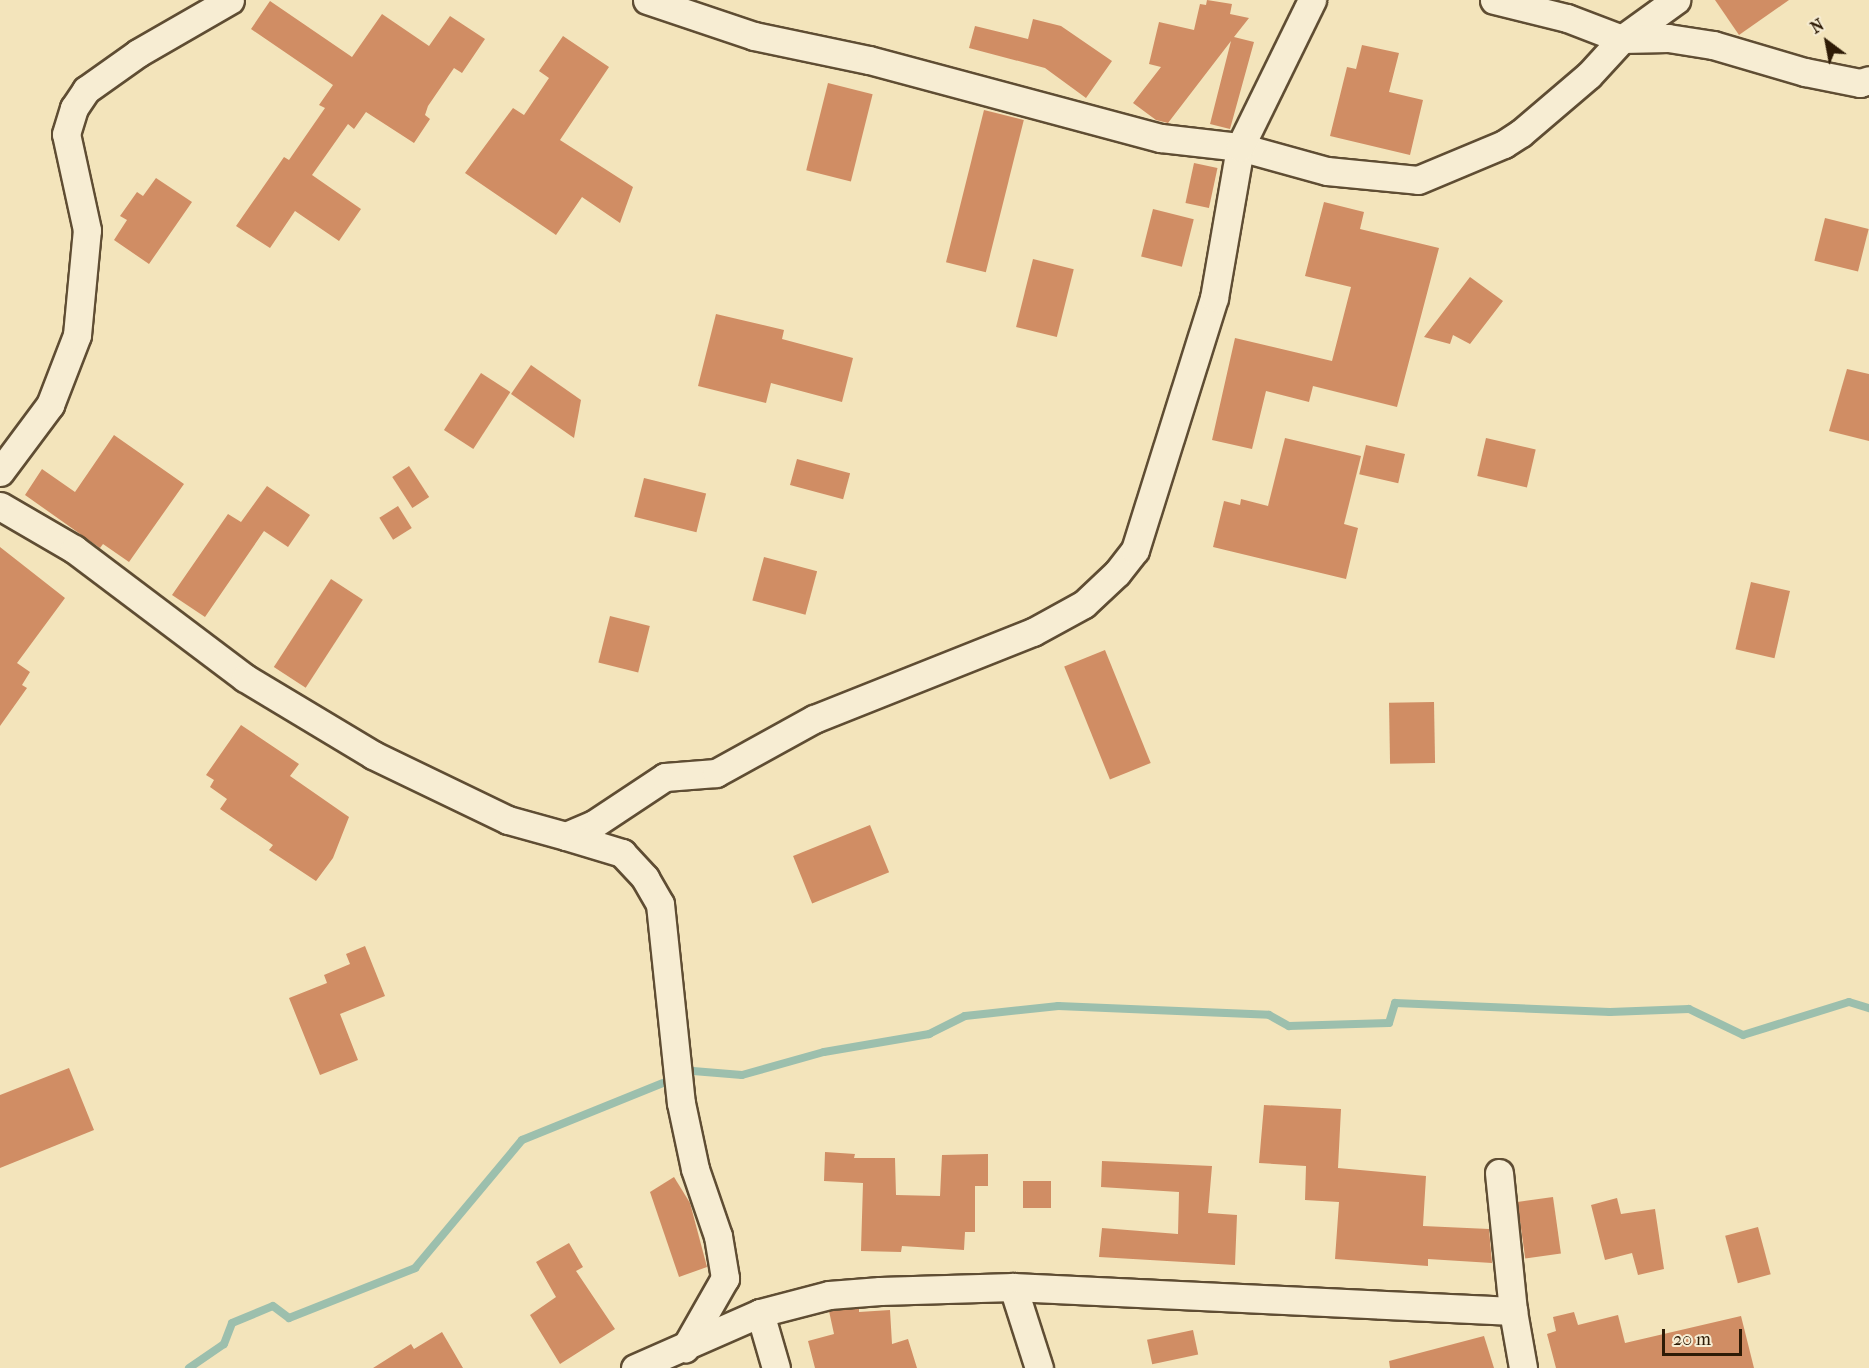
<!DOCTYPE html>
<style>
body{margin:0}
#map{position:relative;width:1869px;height:1368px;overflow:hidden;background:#f3e4bb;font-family:"IM FELL French Canon",serif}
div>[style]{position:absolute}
.stream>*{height:8px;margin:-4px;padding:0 4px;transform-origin:4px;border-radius:4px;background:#9cbfad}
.building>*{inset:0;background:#d08d64;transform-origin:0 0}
.roads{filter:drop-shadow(2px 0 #5f4d33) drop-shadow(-2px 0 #5f4d33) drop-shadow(0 2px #5f4d33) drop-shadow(0 -2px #5f4d33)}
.minor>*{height:27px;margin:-13.5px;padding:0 13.5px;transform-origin:13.5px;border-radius:13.5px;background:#f7edd3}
span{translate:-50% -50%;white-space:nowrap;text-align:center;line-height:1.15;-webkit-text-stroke:4.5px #f7edd3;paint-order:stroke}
.north{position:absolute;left:1797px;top:12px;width:60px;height:60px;-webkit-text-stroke:4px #f7edd3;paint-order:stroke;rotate:328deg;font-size:16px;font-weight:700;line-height:24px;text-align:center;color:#2e1b06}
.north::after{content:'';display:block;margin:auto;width:21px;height:27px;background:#2e1b06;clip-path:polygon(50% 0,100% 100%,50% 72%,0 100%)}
.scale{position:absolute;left:1662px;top:1329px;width:80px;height:27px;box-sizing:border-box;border:3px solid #2e1b06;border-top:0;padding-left:8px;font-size:18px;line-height:21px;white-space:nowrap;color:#2e1b06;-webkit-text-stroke:4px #f7edd3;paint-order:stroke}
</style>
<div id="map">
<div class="stream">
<i style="left:189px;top:1368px;width:42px;rotate:-34.4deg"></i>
<i style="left:224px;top:1344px;width:22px;rotate:-69deg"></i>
<i style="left:232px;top:1323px;width:44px;rotate:-22.5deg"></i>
<i style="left:273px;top:1306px;width:20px;rotate:37deg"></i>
<i style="left:289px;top:1318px;width:136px;rotate:-21.6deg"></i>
<i style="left:415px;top:1268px;width:167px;rotate:-50.1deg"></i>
<i style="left:522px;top:1140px;width:184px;rotate:-22deg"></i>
<i style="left:693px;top:1071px;width:49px;rotate:4.7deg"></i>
<i style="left:742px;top:1075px;width:85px;rotate:-15.7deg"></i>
<i style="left:824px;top:1052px;width:107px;rotate:-9.7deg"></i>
<i style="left:929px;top:1034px;width:40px;rotate:-26.6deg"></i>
<i style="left:965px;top:1016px;width:94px;rotate:-6.1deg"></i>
<i style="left:1058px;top:1006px;width:211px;rotate:2.4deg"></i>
<i style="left:1269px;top:1015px;width:23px;rotate:29deg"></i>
<i style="left:1289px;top:1026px;width:100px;rotate:-1.7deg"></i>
<i style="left:1389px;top:1023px;width:21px;rotate:-73deg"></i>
<i style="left:1395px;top:1003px;width:215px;rotate:2.4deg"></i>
<i style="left:1610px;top:1012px;width:79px;rotate:-2.2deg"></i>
<i style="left:1689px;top:1009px;width:60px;rotate:25.7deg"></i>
<i style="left:1743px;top:1035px;width:111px;rotate:-17.3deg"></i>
<i style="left:1849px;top:1002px;width:21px;rotate:17deg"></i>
</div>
<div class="building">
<i style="clip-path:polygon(1207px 0,1232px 4px,1230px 14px,1249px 18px,1234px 37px,1254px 42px,1230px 129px,1210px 124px,1231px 41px,1168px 123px,1156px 120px,1133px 103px,1161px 67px,1149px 64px,1159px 22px,1194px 30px,1200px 4px,1206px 5px)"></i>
<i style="clip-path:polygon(1715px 0,1789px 0,1739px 35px)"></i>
<i style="clip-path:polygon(270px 1px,352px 57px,382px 14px,429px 46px,450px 16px,485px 39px,462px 73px,454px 68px,428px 106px,425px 115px,430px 119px,414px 143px,366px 112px,354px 129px,348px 124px,312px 175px,361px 209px,339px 241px,295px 211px,270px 248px,236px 226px,284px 157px,289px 160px,325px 108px,319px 105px,333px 85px,251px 29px)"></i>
<i style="clip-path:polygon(1033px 19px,1061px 26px,1112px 61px,1086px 98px,1045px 68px,969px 48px,975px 26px,1028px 39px)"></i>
<i style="clip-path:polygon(563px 36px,609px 67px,560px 140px,633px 187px,620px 223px,582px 197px,556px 235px,465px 173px,513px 108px,524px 115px,549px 78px,539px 71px)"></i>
<i style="clip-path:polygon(1362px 45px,1399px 53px,1389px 92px,1423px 100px,1410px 155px,1330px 136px,1347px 67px,1356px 69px)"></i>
<i style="left:828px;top:83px;width:46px;height:90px;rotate:14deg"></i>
<i style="left:984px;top:110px;width:41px;height:157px;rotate:14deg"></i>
<i style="left:1194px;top:163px;width:24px;height:41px;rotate:12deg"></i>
<i style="clip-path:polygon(156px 178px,192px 202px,149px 264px,114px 240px,127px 220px,120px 216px,137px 192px,143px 196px)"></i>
<i style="clip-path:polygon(1324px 202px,1364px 212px,1360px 229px,1439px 248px,1397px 407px,1313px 386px,1309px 402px,1266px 391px,1252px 449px,1212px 440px,1235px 338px,1332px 361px,1351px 287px,1305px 276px)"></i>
<i style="left:1153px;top:209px;width:42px;height:49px;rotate:14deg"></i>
<i style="left:1825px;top:218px;width:45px;height:44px;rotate:14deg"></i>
<i style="left:1033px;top:259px;width:42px;height:70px;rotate:14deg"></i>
<i style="clip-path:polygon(1470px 277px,1503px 301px,1470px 344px,1453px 335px,1450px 344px,1424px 337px)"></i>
<i style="clip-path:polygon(716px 314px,784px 330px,782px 339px,853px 358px,842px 402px,771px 383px,766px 403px,698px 386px)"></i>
<i style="clip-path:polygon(531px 365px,581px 400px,574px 438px,511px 394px)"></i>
<i style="clip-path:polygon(1847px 369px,1869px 374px,1869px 441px,1829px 431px)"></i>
<i style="left:481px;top:373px;width:35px;height:68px;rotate:33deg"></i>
<i style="clip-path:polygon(114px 435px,184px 484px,129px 562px,103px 544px,100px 548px,25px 495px,42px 469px,75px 492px)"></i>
<i style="clip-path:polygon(1285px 438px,1361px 456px,1344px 524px,1358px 528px,1346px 579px,1213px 547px,1224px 501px,1240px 505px,1241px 499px,1268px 506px)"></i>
<i style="left:1486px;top:438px;width:51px;height:39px;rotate:13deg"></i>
<i style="left:1366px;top:445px;width:40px;height:30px;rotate:13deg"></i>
<i style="left:797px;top:459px;width:55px;height:27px;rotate:15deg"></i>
<i style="left:409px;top:466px;width:37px;height:20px;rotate:57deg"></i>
<i style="left:644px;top:478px;width:64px;height:40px;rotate:14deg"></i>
<i style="clip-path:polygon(267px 486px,310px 515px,288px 547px,264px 531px,205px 617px,172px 595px,228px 514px,241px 522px)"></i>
<i style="left:398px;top:506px;width:26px;height:22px;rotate:58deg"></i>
<i style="clip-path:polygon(0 547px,65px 598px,17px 663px,30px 672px,22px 685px,27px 688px,0 726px)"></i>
<i style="left:764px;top:557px;width:55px;height:45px;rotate:15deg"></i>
<i style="left:331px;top:579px;width:38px;height:105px;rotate:33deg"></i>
<i style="left:1751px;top:582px;width:40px;height:69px;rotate:13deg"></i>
<i style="left:610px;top:616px;width:41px;height:48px;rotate:14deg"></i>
<i style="left:1105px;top:650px;width:122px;height:44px;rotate:68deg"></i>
<i style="left:1434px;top:702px;width:61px;height:45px;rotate:89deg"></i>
<i style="clip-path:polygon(241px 725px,299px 764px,290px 776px,349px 817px,333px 858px,316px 881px,269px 850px,273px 845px,220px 809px,227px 799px,210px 787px,214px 780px,206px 775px)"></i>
<i style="left:870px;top:825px;width:51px;height:83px;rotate:68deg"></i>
<i style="clip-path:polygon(365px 946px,385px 996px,340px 1014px,358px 1060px,320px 1075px,289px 998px,327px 983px,324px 975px,350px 964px,346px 954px)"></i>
<i style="clip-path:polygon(69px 1068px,94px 1130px,0 1168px,0 1095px)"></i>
<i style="clip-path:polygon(1264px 1105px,1341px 1109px,1338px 1168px,1426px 1176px,1423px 1226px,1489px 1229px,1492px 1263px,1428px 1259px,1428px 1266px,1335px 1259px,1339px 1202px,1305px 1200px,1306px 1166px,1259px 1163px)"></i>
<i style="clip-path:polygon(825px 1152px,855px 1154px,854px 1158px,895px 1158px,896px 1195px,940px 1196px,942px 1155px,988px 1154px,988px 1186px,975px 1186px,975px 1232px,965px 1232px,964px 1250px,902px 1246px,901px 1252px,861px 1251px,863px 1183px,824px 1181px)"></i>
<i style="clip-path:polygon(1102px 1161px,1212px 1166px,1208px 1213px,1237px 1215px,1235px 1265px,1099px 1257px,1102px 1228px,1178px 1234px,1179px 1192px,1101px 1187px)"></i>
<i style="clip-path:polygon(674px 1177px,690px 1203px,707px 1267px,679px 1277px,650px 1192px)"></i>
<i style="left:1023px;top:1181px;width:28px;height:27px"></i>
<i style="left:1553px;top:1197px;width:57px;height:36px;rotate:82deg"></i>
<i style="clip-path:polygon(1617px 1198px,1621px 1214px,1655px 1209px,1664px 1269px,1638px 1275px,1632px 1253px,1605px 1260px,1591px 1205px)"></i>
<i style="left:1758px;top:1227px;width:49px;height:34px;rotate:75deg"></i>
<i style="clip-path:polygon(569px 1243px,583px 1267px,576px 1271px,615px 1329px,560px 1364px,530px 1315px,556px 1297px,536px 1262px)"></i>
<i style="clip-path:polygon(859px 1308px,859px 1312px,890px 1310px,892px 1344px,908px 1339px,917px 1368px,815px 1368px,808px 1341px,834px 1334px,829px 1311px)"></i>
<i style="clip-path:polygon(1574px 1312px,1578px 1325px,1618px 1315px,1625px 1343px,1741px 1316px,1754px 1368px,1556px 1368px,1547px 1334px,1556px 1331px,1553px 1317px)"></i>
<i style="left:1193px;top:1330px;width:25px;height:47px;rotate:78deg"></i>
<i style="clip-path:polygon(442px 1332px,463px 1368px,373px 1368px,411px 1344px,414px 1349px)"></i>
<i style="clip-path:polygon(1484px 1336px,1494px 1368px,1390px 1368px,1389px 1361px)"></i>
</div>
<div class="roads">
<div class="minor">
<i style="left:647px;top:0;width:113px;rotate:18.6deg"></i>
<i style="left:754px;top:36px;width:117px;rotate:11.8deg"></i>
<i style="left:869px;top:60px;width:302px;rotate:15deg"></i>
<i style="left:1161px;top:138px;width:80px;rotate:6.5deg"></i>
<i style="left:1240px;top:147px;width:90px;rotate:15.4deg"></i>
<i style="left:1327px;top:171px;width:91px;rotate:5.6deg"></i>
<i style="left:1418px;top:180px;width:93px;rotate:-22.7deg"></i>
<i style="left:1504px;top:144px;width:20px;rotate:-33deg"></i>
<i style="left:1521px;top:133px;width:89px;rotate:-40.5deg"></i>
<i style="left:1589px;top:75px;width:49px;rotate:-47.5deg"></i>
<i style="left:1622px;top:39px;width:67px;rotate:-35.8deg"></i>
<i style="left:1494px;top:0;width:75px;rotate:13.9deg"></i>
<i style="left:1567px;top:18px;width:59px;rotate:20.9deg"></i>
<i style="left:1622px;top:39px;width:46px;rotate:-1.2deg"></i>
<i style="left:1668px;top:38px;width:46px;rotate:8.8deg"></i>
<i style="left:1713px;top:45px;width:96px;rotate:16.4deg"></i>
<i style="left:1805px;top:72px;width:56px;rotate:11.3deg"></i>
<i style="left:1860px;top:83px;width:9px;rotate:-18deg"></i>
<i style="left:0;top:472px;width:84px;rotate:-53.3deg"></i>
<i style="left:50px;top:405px;width:75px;rotate:-68.9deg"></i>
<i style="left:77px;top:335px;width:105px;rotate:-84.6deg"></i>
<i style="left:87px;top:230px;width:98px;rotate:-102.3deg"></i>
<i style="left:66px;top:134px;width:27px;rotate:-73deg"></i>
<i style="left:74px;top:108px;width:22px;rotate:-56deg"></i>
<i style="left:86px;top:90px;width:64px;rotate:-35.4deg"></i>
<i style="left:138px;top:53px;width:106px;rotate:-29.9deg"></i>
<i style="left:0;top:506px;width:86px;rotate:30.2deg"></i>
<i style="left:74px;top:549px;width:214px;rotate:37deg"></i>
<i style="left:245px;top:678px;width:149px;rotate:31deg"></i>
<i style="left:373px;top:755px;width:150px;rotate:25.7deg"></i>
<i style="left:508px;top:820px;width:60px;rotate:15.4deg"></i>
<i style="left:566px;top:836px;width:30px;rotate:-23deg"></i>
<i style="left:594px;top:824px;width:85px;rotate:-33.5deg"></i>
<i style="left:665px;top:777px;width:51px;rotate:-4.5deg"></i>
<i style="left:716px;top:773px;width:112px;rotate:-28.9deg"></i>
<i style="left:814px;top:719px;width:236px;rotate:-21.7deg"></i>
<i style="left:1033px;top:632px;width:58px;rotate:-28.8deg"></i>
<i style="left:1084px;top:604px;width:45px;rotate:-43.2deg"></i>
<i style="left:1117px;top:573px;width:29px;rotate:-52deg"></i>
<i style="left:1135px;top:550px;width:264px;rotate:-72.6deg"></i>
<i style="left:1214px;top:298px;width:153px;rotate:-80.2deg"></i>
<i style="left:1240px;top:147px;width:164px;rotate:-63.9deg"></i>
<i style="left:566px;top:836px;width:59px;rotate:16.9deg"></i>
<i style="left:622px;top:853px;width:34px;rotate:47deg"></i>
<i style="left:645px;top:878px;width:30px;rotate:60deg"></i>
<i style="left:660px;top:904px;width:200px;rotate:84deg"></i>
<i style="left:681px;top:1103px;width:67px;rotate:78deg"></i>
<i style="left:695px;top:1169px;width:71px;rotate:71.1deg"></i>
<i style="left:718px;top:1236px;width:43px;rotate:80.5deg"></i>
<i style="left:725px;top:1278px;width:81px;rotate:119.7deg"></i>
<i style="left:1499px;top:1173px;width:139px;rotate:84.2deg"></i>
<i style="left:1513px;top:1311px;width:58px;rotate:80deg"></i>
<i style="left:1013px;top:1287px;width:85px;rotate:72.2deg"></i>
<i style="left:760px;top:1313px;width:57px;rotate:73.8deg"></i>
<i style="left:635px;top:1368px;width:137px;rotate:-23.7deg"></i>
<i style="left:760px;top:1313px;width:71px;rotate:-14.6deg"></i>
<i style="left:829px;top:1295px;width:51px;rotate:-4.5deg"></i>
<i style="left:880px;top:1291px;width:133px;rotate:-1.7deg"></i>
<i style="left:1013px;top:1287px;width:501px;rotate:2.75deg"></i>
</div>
</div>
<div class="north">N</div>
<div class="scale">20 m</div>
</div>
